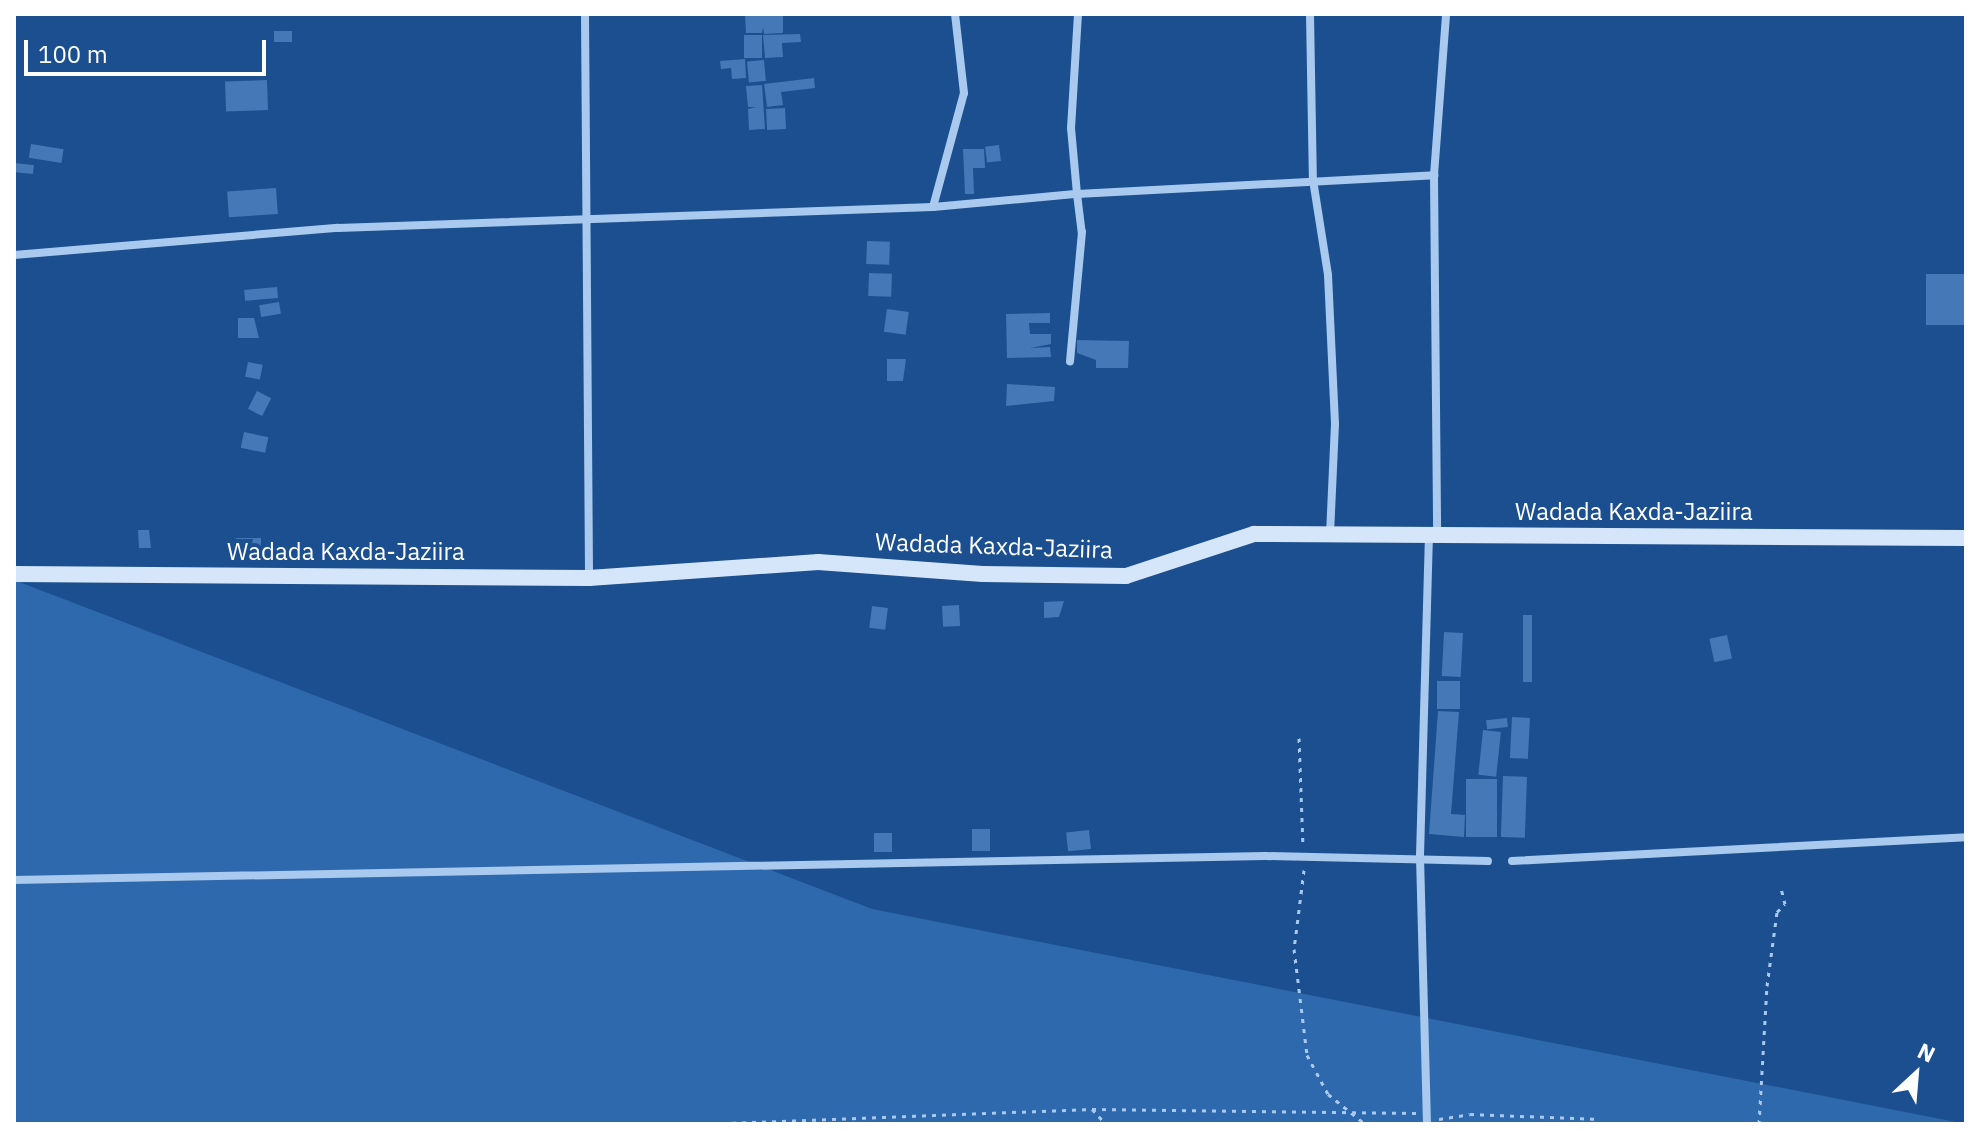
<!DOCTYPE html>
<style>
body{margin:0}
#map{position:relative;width:1980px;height:1138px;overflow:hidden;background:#1b4f8f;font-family:"IBM Plex Sans",sans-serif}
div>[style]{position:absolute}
.green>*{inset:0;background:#2e69ad}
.building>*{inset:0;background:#4478b7;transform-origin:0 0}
.path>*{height:3px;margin-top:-1.5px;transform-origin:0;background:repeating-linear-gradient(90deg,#a9c9ee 0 4px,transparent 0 10px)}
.street>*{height:8px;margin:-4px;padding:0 4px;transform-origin:4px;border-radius:4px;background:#a9c9ee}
.secondary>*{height:16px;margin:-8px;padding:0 8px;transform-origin:8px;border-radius:8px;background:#d6e6fa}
span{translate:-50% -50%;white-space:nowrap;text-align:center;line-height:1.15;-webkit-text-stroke:8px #1b4f8f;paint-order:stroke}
.street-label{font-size:24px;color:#fff}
.frame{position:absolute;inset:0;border:16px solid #fff;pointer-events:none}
.north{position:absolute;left:1876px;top:1034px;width:80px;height:80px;-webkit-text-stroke:6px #1b4f8f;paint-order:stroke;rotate:26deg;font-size:22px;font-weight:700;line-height:32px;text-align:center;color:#fff}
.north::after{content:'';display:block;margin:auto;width:28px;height:36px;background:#fff;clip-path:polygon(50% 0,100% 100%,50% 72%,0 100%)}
.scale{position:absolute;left:24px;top:40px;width:242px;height:36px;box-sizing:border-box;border:4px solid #fff;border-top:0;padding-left:10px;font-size:24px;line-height:28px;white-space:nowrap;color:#fff;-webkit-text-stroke:6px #1b4f8f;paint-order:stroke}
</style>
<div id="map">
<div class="green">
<i style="clip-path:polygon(14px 580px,872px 909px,1966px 1124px,14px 1124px)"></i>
</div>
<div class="building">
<i style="clip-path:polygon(745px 14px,783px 14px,783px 33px,764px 34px,763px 27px,762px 33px,746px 33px)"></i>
<i style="left:274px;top:31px;width:18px;height:11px"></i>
<i style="clip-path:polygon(800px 34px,801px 42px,782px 43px,783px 57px,765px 58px,763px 35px)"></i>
<i style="left:744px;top:35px;width:18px;height:23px"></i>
<i style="clip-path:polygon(745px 59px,746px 78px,732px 79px,731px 68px,721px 69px,720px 61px)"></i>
<i style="left:764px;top:60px;width:21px;height:17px;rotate:85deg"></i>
<i style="clip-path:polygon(814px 78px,815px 88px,781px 92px,783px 105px,767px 107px,764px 84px)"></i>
<i style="left:267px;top:80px;width:30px;height:42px;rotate:88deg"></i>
<i style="clip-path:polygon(762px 85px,765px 129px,749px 130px,748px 109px,756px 107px,748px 107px,746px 86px)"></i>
<i style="left:785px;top:108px;width:21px;height:19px;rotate:87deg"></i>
<i style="left:31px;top:144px;width:33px;height:14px;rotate:9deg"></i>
<i style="left:999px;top:145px;width:16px;height:14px;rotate:83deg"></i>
<i style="clip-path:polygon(963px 149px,984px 149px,985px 168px,973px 168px,974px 194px,965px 194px)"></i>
<i style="left:14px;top:163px;width:20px;height:9px;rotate:6deg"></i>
<i style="left:276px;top:188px;width:26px;height:49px;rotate:86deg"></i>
<i style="left:867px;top:241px;width:23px;height:23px;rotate:2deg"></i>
<i style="left:869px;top:273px;width:23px;height:23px;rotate:2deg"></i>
<i style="left:1926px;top:274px;width:40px;height:51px"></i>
<i style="left:277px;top:287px;width:11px;height:33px;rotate:85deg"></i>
<i style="left:279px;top:302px;width:12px;height:20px;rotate:81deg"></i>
<i style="left:887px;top:309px;width:22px;height:23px;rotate:8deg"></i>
<i style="clip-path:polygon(1050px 313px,1050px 323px,1029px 323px,1030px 334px,1051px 334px,1051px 344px,1030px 348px,1050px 347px,1051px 357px,1007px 358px,1006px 314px)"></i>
<i style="clip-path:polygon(238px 318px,254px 318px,259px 338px,238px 338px)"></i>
<i style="clip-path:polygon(1077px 340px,1129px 341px,1128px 368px,1096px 368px,1096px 360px,1077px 353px)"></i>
<i style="clip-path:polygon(887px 359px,906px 359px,903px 381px,887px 381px)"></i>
<i style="left:248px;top:362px;width:15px;height:15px;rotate:11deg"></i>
<i style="clip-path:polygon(1007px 384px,1055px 387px,1054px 401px,1006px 406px)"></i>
<i style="left:257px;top:391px;width:16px;height:20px;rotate:27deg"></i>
<i style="left:244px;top:432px;width:25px;height:16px;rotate:12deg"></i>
<i style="clip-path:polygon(138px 530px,149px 530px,151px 548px,139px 548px)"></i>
<i style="left:236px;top:538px;width:25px;height:16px"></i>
<i style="clip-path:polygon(1064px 601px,1059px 617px,1044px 618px,1044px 602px)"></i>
<i style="left:959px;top:605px;width:21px;height:17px;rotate:87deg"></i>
<i style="left:872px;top:606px;width:16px;height:22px;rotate:7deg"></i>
<i style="left:1523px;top:615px;width:9px;height:67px"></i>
<i style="left:1444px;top:632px;width:19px;height:44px;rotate:3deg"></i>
<i style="left:1727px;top:635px;width:24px;height:18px;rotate:78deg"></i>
<i style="left:1437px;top:681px;width:23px;height:28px"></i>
<i style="clip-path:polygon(1438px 711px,1459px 712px,1451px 814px,1465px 815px,1464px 837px,1429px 834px)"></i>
<i style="left:1512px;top:717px;width:18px;height:41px;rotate:3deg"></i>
<i style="left:1507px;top:718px;width:9px;height:21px;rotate:84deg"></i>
<i style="left:1483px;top:730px;width:18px;height:45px;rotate:6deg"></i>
<i style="left:1503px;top:776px;width:24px;height:61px;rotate:2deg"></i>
<i style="left:1466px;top:779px;width:31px;height:58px"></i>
<i style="left:972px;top:829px;width:18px;height:22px"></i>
<i style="left:1089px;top:830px;width:19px;height:23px;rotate:84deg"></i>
<i style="left:874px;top:833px;width:18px;height:19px"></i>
</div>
<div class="path">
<i style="left:1299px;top:738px;width:108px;rotate:87.9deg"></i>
<i style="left:1304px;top:870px;width:80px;rotate:97.2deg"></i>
<i style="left:1294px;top:949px;width:107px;rotate:83deg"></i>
<i style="left:1307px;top:1055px;width:44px;rotate:61.7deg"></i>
<i style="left:1328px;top:1094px;width:48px;rotate:39deg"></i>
<i style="left:1092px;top:1109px;width:324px;rotate:0.7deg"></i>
<i style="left:1439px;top:1119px;width:31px;rotate:-9deg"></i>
<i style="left:1470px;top:1114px;width:130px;rotate:2.2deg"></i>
<i style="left:1622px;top:1123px;width:20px;rotate:3deg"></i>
<i style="left:702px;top:1124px;width:390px;rotate:-2.2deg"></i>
<i style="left:1092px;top:1109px;width:21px;rotate:47deg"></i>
<i style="left:1759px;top:1124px;width:138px;rotate:-86.7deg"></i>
<i style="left:1767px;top:986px;width:75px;rotate:-82.3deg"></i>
<i style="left:1777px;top:912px;width:11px;rotate:-45deg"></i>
<i style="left:1785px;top:904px;width:16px;rotate:-104deg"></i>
</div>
<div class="street">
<i style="left:585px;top:14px;width:564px;rotate:89.59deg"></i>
<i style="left:1078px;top:14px;width:114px;rotate:93.5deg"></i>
<i style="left:1071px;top:128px;width:66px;rotate:84.8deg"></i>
<i style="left:1077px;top:194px;width:358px;rotate:-3deg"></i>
<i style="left:1434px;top:175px;width:161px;rotate:-85.7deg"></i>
<i style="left:1310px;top:14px;width:166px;rotate:89deg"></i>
<i style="left:1313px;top:180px;width:96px;rotate:81deg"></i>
<i style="left:1328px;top:275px;width:149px;rotate:87.3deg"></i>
<i style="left:1335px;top:424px;width:110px;rotate:92.6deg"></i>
<i style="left:1434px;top:175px;width:360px;rotate:89.5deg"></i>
<i style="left:933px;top:207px;width:118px;rotate:-74.8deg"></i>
<i style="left:964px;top:93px;width:80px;rotate:-96.5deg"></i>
<i style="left:14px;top:255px;width:325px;rotate:-4.8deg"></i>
<i style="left:338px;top:228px;width:595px;rotate:-2.02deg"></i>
<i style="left:933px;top:207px;width:145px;rotate:-5.2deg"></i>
<i style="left:1077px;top:194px;width:38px;rotate:83deg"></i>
<i style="left:1082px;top:232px;width:130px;rotate:95.3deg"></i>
<i style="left:1512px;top:861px;width:455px;rotate:-3deg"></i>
<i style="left:14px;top:880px;width:1251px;rotate:-1.1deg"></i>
<i style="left:1265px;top:856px;width:223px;rotate:1.3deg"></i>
<i style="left:1427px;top:1124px;width:268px;rotate:-91.5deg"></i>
<i style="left:1420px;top:856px;width:321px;rotate:-88.4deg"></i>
</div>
<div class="secondary">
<i style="left:14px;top:574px;width:575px;rotate:0.4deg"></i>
<i style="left:589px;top:578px;width:230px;rotate:-4deg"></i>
<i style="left:818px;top:562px;width:165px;rotate:4.2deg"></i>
<i style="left:983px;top:574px;width:143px;rotate:0.8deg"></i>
<i style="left:1126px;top:576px;width:135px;rotate:-18.2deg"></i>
<i style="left:1254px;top:534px;width:712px;rotate:0.32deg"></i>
</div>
<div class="street-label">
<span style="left:1634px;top:512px">Wadada Kaxda-Jaziira</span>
<span style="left:994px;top:546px;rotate:2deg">Wadada Kaxda-Jaziira</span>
<span style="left:346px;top:552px">Wadada Kaxda-Jaziira</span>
</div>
<div class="frame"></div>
<div class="north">N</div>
<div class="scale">100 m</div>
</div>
